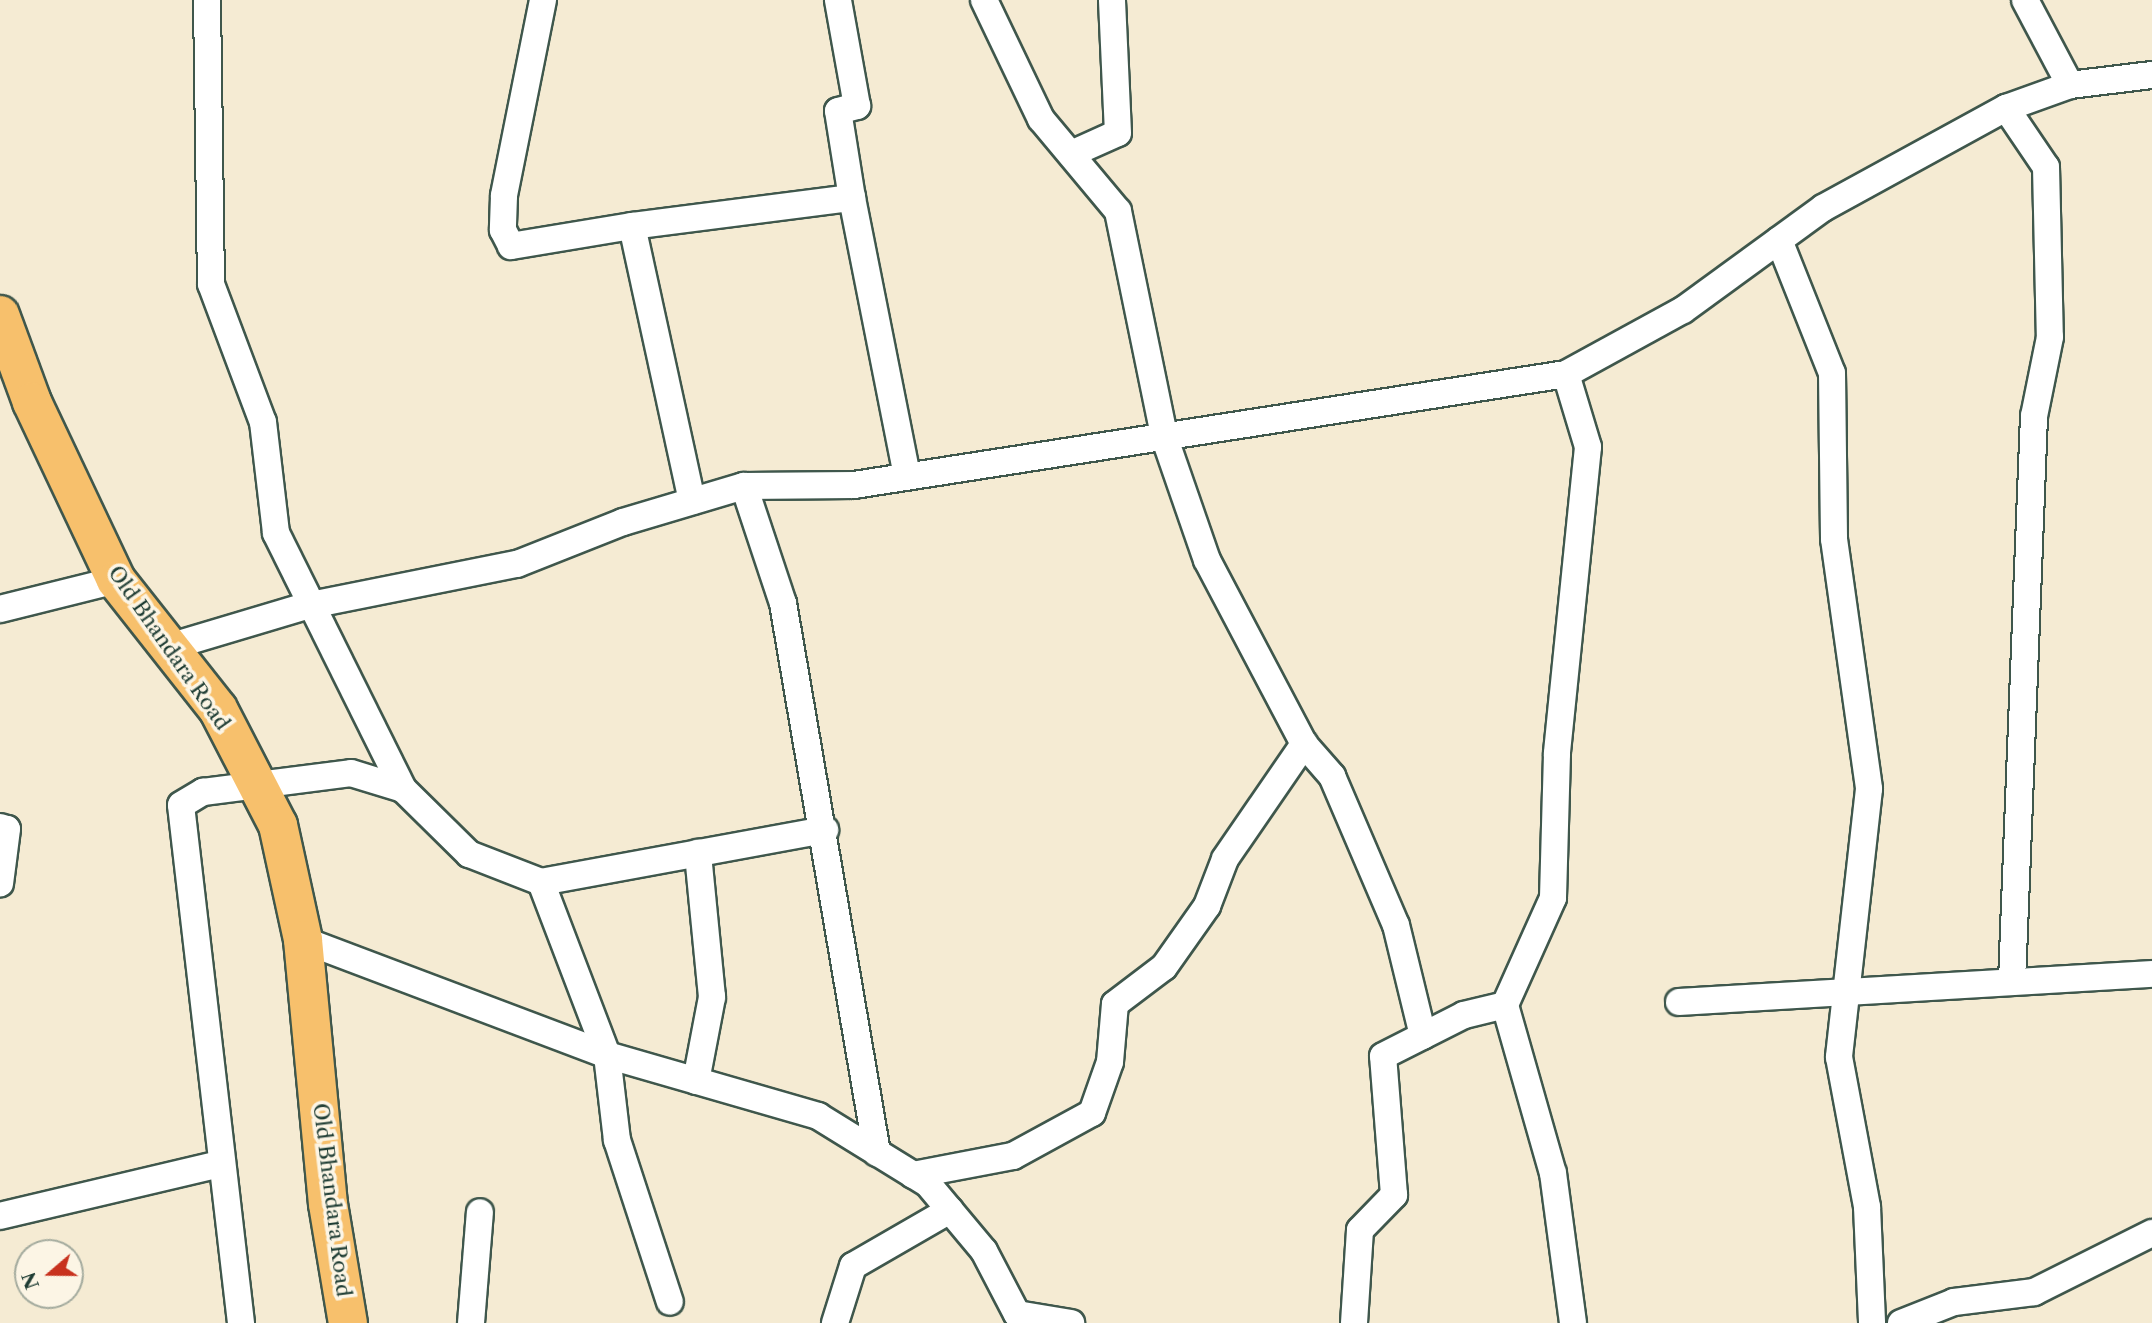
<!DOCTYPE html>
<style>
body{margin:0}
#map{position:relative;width:2152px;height:1323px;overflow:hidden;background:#f5ebd3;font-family:"Libre Caslon Text",serif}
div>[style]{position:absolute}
.roads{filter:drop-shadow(2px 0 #3f574c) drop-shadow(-2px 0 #3f574c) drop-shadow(0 2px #3f574c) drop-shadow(0 -2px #3f574c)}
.street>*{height:26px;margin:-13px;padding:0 13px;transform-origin:13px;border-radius:13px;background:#fff}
.highway>*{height:38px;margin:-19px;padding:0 19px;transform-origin:19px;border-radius:19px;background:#f7c06c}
span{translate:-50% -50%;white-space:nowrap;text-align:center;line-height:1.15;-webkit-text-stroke:7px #fcf5e5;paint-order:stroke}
.street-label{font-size:21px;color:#1f3d34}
.north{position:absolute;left:14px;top:1239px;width:70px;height:70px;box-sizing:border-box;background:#fcf5e5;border:2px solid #a4ab9e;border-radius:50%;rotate:250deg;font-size:19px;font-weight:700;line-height:28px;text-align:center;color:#1f3d34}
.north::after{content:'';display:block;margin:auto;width:24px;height:32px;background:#c8321e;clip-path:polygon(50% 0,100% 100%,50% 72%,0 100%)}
</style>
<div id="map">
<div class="roads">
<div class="street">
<i style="left:207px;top:0;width:284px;rotate:89.2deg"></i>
<i style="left:211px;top:284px;width:147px;rotate:69.4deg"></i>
<i style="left:263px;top:422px;width:112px;rotate:83.3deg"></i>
<i style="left:276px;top:533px;width:286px;rotate:63.6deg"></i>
<i style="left:543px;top:0;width:200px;rotate:101.3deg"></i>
<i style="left:504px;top:196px;width:34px;rotate:92deg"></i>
<i style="left:503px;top:230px;width:18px;rotate:63deg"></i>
<i style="left:511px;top:246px;width:123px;rotate:-9.4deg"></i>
<i style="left:984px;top:0;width:132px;rotate:64.4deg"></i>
<i style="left:1041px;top:119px;width:120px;rotate:50.1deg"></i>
<i style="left:1118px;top:211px;width:230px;rotate:78.4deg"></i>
<i style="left:1164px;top:436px;width:131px;rotate:70.9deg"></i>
<i style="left:1207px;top:560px;width:208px;rotate:62.2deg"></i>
<i style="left:1304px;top:744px;width:43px;rotate:48.8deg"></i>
<i style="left:1332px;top:776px;width:162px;rotate:66.8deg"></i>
<i style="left:1396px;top:925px;width:114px;rotate:76.3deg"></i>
<i style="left:2070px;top:85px;width:83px;rotate:-7deg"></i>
<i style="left:2006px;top:108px;width:71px;rotate:55.9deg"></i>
<i style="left:2046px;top:167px;width:170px;rotate:88.7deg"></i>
<i style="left:2050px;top:337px;width:81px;rotate:101.4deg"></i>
<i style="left:2034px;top:416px;width:566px;rotate:92.23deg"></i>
<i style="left:1071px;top:154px;width:51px;rotate:-24.1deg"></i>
<i style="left:1118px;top:133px;width:133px;rotate:-92.6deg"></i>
<i style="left:852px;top:198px;width:283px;rotate:78.8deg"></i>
<i style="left:1779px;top:240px;width:143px;rotate:68.3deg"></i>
<i style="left:1832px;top:373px;width:166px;rotate:89.3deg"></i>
<i style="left:1834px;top:539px;width:252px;rotate:82deg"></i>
<i style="left:1869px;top:789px;width:270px;rotate:96.4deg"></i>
<i style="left:1839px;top:1057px;width:153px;rotate:79.4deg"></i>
<i style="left:1867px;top:1207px;width:116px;rotate:87.5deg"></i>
<i style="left:1566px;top:374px;width:76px;rotate:73.2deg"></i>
<i style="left:1588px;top:447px;width:309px;rotate:95.8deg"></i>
<i style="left:1557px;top:754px;width:144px;rotate:91.6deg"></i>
<i style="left:1553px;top:898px;width:117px;rotate:114.2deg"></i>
<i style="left:1505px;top:1005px;width:175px;rotate:74.1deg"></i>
<i style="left:1553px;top:1173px;width:151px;rotate:82.4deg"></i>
<i style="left:744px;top:486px;width:123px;rotate:71.6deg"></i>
<i style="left:783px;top:603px;width:558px;rotate:80.3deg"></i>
<i style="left:692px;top:501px;width:281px;rotate:-102.3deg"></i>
<i style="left:632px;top:226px;width:222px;rotate:-7.3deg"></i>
<i style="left:852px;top:198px;width:88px;rotate:-99.1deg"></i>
<i style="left:838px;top:111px;width:20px;rotate:-15deg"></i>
<i style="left:857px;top:106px;width:108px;rotate:-100.2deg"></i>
<i style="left:0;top:609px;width:120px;rotate:-14deg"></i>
<i style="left:172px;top:646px;width:140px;rotate:-16.6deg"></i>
<i style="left:306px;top:606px;width:215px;rotate:-11.3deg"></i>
<i style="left:517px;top:564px;width:114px;rotate:-21.6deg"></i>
<i style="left:623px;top:522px;width:126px;rotate:-16.6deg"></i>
<i style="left:744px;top:486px;width:110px;rotate:-0.5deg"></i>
<i style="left:854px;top:485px;width:721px;rotate:-8.86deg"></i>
<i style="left:1566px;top:374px;width:133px;rotate:-28.7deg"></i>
<i style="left:1683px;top:310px;width:173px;rotate:-36.1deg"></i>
<i style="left:1823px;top:208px;width:209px;rotate:-28.7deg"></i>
<i style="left:2006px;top:108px;width:68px;rotate:-19.8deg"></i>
<i style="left:2070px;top:85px;width:96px;rotate:-117.9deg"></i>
<i style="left:0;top:827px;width:7px;rotate:16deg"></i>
<i style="left:7px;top:829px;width:55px;rotate:97.3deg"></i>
<i style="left:541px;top:882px;width:289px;rotate:-10.4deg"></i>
<i style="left:303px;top:940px;width:325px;rotate:20.7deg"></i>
<i style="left:607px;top:1055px;width:220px;rotate:16.1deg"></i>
<i style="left:818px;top:1116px;width:129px;rotate:31.7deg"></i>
<i style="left:928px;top:1184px;width:87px;rotate:50.1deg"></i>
<i style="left:984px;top:1251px;width:71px;rotate:62.4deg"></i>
<i style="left:1017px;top:1314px;width:55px;rotate:9.5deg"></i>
<i style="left:1679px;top:1002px;width:474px;rotate:-3.4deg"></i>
<i style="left:696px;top:1081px;width:86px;rotate:-79.2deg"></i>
<i style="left:712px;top:997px;width:145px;rotate:-95.6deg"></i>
<i style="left:913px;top:1175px;width:102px;rotate:-10.8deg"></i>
<i style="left:1013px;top:1156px;width:90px;rotate:-28.6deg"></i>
<i style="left:1092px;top:1113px;width:54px;rotate:-70.6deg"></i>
<i style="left:1110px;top:1062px;width:58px;rotate:-85.1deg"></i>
<i style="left:1115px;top:1004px;width:61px;rotate:-37.1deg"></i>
<i style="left:1164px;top:967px;width:75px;rotate:-54.8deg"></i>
<i style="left:1207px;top:906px;width:50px;rotate:-69deg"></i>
<i style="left:1225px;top:859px;width:140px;rotate:-55.5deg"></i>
<i style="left:0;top:1216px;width:226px;rotate:-13.3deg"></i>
<i style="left:241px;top:1323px;width:521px;rotate:-96.61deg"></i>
<i style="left:181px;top:805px;width:26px;rotate:-31deg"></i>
<i style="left:203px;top:792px;width:149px;rotate:-7.3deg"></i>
<i style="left:351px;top:773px;width:54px;rotate:17.1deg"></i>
<i style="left:403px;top:789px;width:93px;rotate:44.6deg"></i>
<i style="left:469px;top:854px;width:77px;rotate:21.3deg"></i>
<i style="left:541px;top:882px;width:185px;rotate:69.1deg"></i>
<i style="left:607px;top:1055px;width:86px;rotate:83.3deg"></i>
<i style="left:617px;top:1140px;width:170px;rotate:71.9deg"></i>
<i style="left:471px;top:1323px;width:111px;rotate:-85.4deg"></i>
<i style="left:835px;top:1323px;width:60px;rotate:-72.5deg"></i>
<i style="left:853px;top:1266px;width:112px;rotate:-30deg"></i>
<i style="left:1354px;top:1323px;width:93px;rotate:-86.3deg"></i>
<i style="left:1360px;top:1230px;width:49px;rotate:-45.8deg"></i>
<i style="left:1394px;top:1195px;width:139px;rotate:-94.5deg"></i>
<i style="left:1383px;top:1056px;width:91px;rotate:-26.8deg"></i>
<i style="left:1464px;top:1015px;width:42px;rotate:-13.7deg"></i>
<i style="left:1901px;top:1323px;width:57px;rotate:-21.6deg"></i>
<i style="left:1954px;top:1302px;width:81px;rotate:-7.1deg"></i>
<i style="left:2034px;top:1292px;width:132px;rotate:-26.6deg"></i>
</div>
<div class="highway">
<i style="left:0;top:315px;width:93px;rotate:69.8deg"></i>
<i style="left:32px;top:402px;width:197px;rotate:64.7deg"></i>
<i style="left:116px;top:580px;width:164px;rotate:51.7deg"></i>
<i style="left:218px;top:709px;width:131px;rotate:62.7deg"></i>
<i style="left:278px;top:825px;width:118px;rotate:77.7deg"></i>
<i style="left:303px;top:940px;width:265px;rotate:84.6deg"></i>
<i style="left:328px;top:1204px;width:121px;rotate:80.5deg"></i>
</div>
</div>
<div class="street-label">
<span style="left:169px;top:648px;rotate:55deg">Old Bhandara Road</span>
<span style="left:332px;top:1200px;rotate:83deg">Old Bhandara Road</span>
</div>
<div class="north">N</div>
</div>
